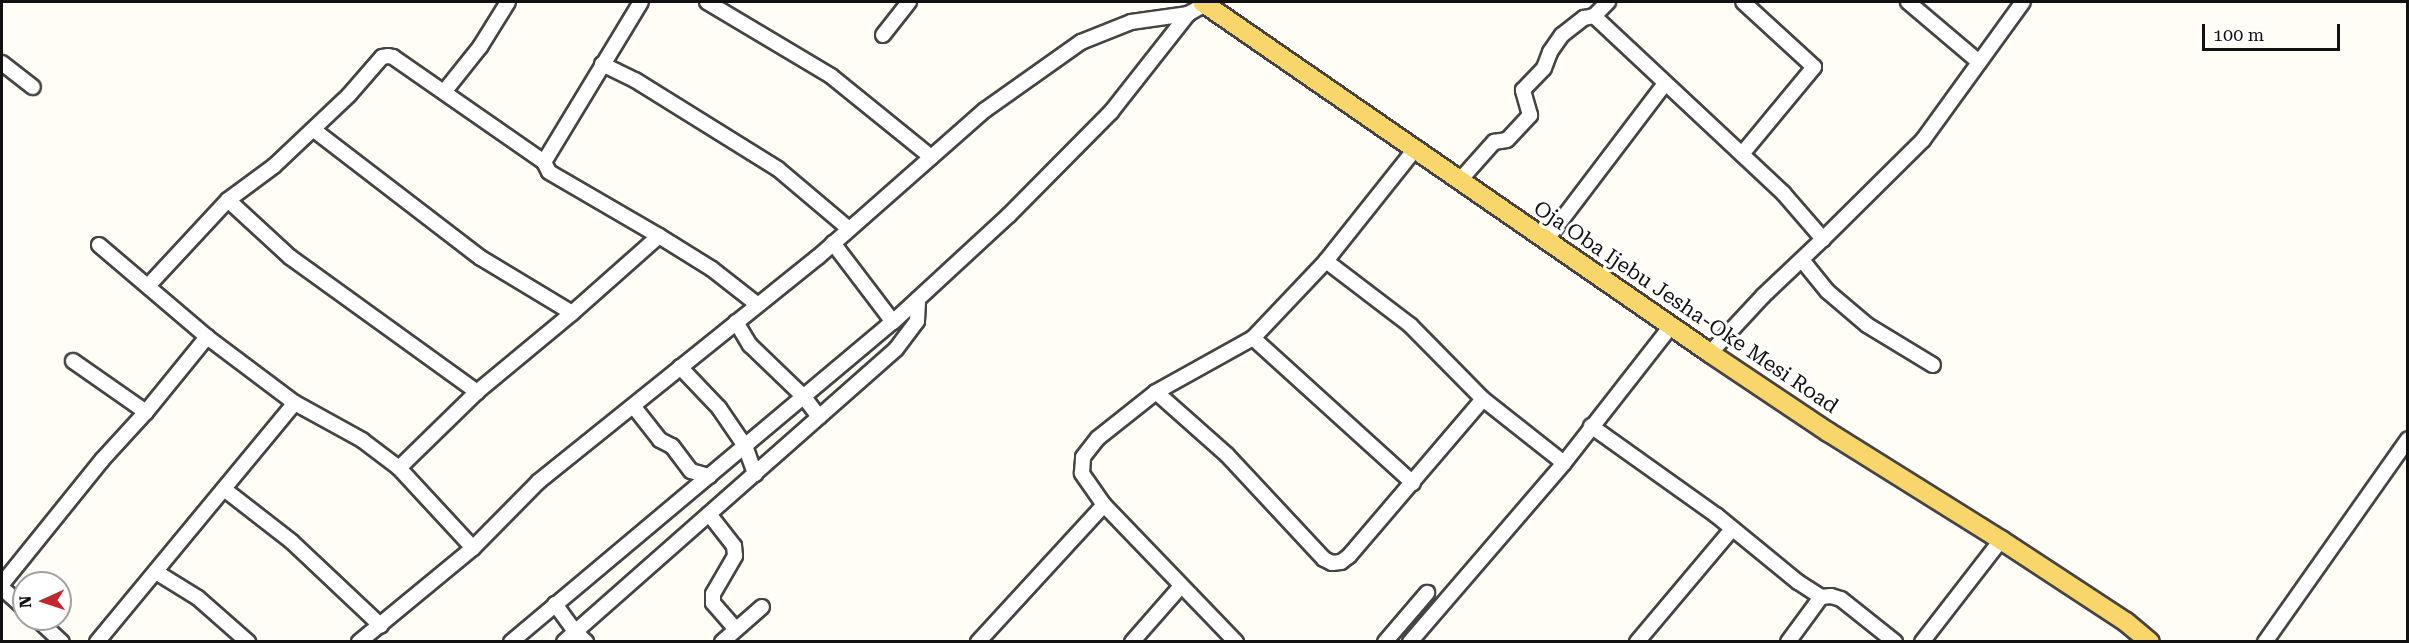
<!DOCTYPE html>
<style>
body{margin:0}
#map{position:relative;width:2409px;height:643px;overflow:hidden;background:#fffdf5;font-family:"Roboto Serif",serif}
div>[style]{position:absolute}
.roads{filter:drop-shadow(2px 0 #444) drop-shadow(-2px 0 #444) drop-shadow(0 2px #444) drop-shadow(0 -2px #444)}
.minor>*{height:14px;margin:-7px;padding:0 7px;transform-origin:7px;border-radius:7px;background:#fff}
.major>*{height:18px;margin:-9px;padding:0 9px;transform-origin:9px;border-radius:9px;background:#f9d66b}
span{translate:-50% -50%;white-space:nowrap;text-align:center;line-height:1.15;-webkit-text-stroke:6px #fff;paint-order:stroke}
.street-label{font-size:21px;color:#111}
.frame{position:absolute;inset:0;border:3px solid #111;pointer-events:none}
.north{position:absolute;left:12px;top:571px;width:60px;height:60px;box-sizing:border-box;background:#fff;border:2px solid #a0a0a0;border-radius:50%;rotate:267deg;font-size:16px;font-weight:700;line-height:24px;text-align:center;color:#111}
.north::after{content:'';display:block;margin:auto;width:21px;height:27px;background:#c4262e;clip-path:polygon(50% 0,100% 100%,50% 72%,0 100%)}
.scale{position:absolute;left:2202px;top:24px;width:138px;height:27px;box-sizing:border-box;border:3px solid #111;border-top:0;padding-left:8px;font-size:18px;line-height:21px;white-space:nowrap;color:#111;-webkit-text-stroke:4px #fff;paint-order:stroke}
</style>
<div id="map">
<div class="roads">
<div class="minor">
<i style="left:707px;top:2px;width:144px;rotate:30.8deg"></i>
<i style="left:831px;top:76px;width:129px;rotate:39deg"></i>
<i style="left:1908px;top:2px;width:93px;rotate:40.2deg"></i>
<i style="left:1594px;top:16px;width:20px;rotate:-45deg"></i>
<i style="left:883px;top:35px;width:42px;rotate:-51.8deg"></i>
<i style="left:2px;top:63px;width:39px;rotate:38deg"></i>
<i style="left:602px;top:64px;width:37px;rotate:26deg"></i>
<i style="left:635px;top:80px;width:168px;rotate:31.9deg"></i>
<i style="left:778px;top:169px;width:93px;rotate:40.2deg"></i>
<i style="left:444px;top:92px;width:58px;rotate:-51.3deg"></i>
<i style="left:480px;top:47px;width:53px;rotate:-58.1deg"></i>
<i style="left:314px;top:130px;width:210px;rotate:37.5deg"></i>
<i style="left:481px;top:258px;width:106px;rotate:31.1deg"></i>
<i style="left:1742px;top:154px;width:113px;rotate:-50.4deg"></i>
<i style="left:1814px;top:67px;width:96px;rotate:-137.5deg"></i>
<i style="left:544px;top:162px;width:187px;rotate:-58.8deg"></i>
<i style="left:1461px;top:179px;width:50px;rotate:-48.3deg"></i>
<i style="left:1494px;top:142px;width:13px;rotate:-9deg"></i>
<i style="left:1507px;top:140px;width:34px;rotate:-47deg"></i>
<i style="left:1530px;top:115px;width:26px;rotate:-106deg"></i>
<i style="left:1523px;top:90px;width:30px;rotate:-46deg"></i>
<i style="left:1544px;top:68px;width:17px;rotate:-69deg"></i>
<i style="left:1550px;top:52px;width:21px;rotate:-55deg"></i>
<i style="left:1562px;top:35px;width:28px;rotate:-38deg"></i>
<i style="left:1584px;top:18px;width:10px;rotate:-11deg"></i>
<i style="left:1594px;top:16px;width:260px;rotate:43.1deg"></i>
<i style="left:1784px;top:194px;width:60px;rotate:49.1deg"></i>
<i style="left:1823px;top:239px;width:83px;rotate:136.5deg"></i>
<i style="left:1763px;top:296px;width:78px;rotate:132.9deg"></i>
<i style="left:228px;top:200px;width:84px;rotate:42.6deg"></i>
<i style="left:290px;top:257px;width:231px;rotate:35.8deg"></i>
<i style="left:1547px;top:239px;width:193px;rotate:-52.8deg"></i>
<i style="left:1823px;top:239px;width:141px;rotate:-44.7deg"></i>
<i style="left:1923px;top:140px;width:170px;rotate:-54.1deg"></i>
<i style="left:833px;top:243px;width:99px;rotate:52.8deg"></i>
<i style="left:99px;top:245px;width:142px;rotate:40.4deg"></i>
<i style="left:207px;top:337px;width:110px;rotate:36.9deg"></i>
<i style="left:295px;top:403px;width:77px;rotate:28.9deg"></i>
<i style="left:362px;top:440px;width:46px;rotate:37.1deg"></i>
<i style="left:399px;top:468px;width:109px;rotate:47.2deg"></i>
<i style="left:1802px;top:260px;width:40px;rotate:51deg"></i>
<i style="left:1827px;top:291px;width:52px;rotate:40.4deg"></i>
<i style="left:1867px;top:325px;width:77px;rotate:31.2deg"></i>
<i style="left:1326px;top:261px;width:106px;rotate:37.3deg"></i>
<i style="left:1410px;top:325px;width:104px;rotate:45.4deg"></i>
<i style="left:1483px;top:399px;width:103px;rotate:38.3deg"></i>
<i style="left:148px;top:286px;width:117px;rotate:-47.1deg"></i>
<i style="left:228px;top:200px;width:57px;rotate:-36.5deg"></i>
<i style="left:274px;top:166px;width:103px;rotate:-43.4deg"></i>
<i style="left:349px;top:95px;width:50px;rotate:-49deg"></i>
<i style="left:382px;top:57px;width:6px;rotate:-9deg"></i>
<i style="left:388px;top:56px;width:5px;rotate:11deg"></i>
<i style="left:393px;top:57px;width:184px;rotate:34.8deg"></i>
<i style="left:544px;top:162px;width:11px;rotate:63deg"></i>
<i style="left:549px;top:172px;width:127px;rotate:30.2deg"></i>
<i style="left:659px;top:236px;width:62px;rotate:31.9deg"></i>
<i style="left:712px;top:269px;width:58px;rotate:38deg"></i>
<i style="left:736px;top:322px;width:27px;rotate:59deg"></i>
<i style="left:750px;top:345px;width:75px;rotate:43.9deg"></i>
<i style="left:804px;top:397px;width:25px;rotate:53deg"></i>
<i style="left:1253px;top:338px;width:216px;rotate:42.2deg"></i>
<i style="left:73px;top:361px;width:89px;rotate:34.9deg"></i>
<i style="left:680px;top:367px;width:57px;rotate:46.4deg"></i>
<i style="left:719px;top:408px;width:46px;rotate:55.6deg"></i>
<i style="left:745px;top:446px;width:30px;rotate:70deg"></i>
<i style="left:1156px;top:392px;width:95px;rotate:41.6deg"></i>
<i style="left:1227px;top:455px;width:142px;rotate:47deg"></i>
<i style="left:1324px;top:559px;width:9px;rotate:27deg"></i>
<i style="left:1332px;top:563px;width:9px;rotate:-6deg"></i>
<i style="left:1341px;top:562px;width:10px;rotate:-37deg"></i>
<i style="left:1349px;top:556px;width:206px;rotate:-49.5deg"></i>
<i style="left:634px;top:407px;width:42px;rotate:51.8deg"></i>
<i style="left:660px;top:440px;width:13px;rotate:27deg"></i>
<i style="left:672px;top:446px;width:31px;rotate:53deg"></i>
<i style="left:691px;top:471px;width:19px;rotate:16deg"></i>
<i style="left:1591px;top:426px;width:153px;rotate:35.5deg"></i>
<i style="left:1716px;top:515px;width:106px;rotate:39.3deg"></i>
<i style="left:1798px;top:582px;width:27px;rotate:33deg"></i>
<i style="left:1821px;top:597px;width:10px;rotate:-6deg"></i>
<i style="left:1831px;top:596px;width:10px;rotate:17deg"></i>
<i style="left:1841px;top:599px;width:69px;rotate:38.5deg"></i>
<i style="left:399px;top:468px;width:109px;rotate:-44.3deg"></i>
<i style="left:477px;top:392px;width:124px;rotate:-39.7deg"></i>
<i style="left:572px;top:313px;width:116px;rotate:-41.5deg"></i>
<i style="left:224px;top:489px;width:86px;rotate:37.9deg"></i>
<i style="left:292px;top:542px;width:122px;rotate:43.3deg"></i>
<i style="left:709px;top:514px;width:41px;rotate:52deg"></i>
<i style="left:734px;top:546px;width:10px;rotate:84deg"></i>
<i style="left:735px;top:556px;width:44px;rotate:120.1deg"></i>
<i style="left:713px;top:594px;width:9px;rotate:90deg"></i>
<i style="left:713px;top:603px;width:35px;rotate:49deg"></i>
<i style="left:156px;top:572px;width:49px;rotate:31.8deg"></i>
<i style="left:198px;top:598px;width:67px;rotate:41.3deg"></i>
<i style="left:2px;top:584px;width:159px;rotate:-51.1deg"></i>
<i style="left:102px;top:460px;width:65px;rotate:-47.5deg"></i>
<i style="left:146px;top:412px;width:97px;rotate:-50.9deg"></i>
<i style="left:2px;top:588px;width:30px;rotate:42deg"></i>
<i style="left:555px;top:604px;width:34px;rotate:54deg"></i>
<i style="left:575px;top:632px;width:428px;rotate:-41.4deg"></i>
<i style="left:896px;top:349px;width:35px;rotate:-53deg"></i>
<i style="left:917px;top:321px;width:22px;rotate:-87deg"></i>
<i style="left:37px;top:619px;width:34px;rotate:43deg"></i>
<i style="left:97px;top:642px;width:310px;rotate:-50.4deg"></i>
<i style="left:359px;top:642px;width:148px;rotate:-39.5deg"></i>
<i style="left:473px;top:548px;width:93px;rotate:-45.4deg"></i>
<i style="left:538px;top:482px;width:359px;rotate:-38.8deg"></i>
<i style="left:818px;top:257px;width:222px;rotate:-41.4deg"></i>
<i style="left:985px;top:110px;width:118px;rotate:-35.3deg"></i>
<i style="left:1081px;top:42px;width:54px;rotate:-21.8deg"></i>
<i style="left:1131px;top:22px;width:58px;rotate:-8deg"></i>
<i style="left:1188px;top:14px;width:20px;rotate:-30deg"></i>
<i style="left:511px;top:642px;width:498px;rotate:-40deg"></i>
<i style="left:893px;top:322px;width:158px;rotate:-42.7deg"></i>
<i style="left:1009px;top:215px;width:145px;rotate:-45.3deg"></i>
<i style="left:1111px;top:112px;width:125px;rotate:-51.8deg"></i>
<i style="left:564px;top:642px;width:15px;rotate:-42deg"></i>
<i style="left:575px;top:632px;width:15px;rotate:42deg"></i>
<i style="left:722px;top:642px;width:53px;rotate:-41.2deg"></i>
<i style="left:978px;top:642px;width:186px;rotate:-47.4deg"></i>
<i style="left:1132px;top:642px;width:74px;rotate:-48.8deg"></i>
<i style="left:1236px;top:642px;width:190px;rotate:-133.9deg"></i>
<i style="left:1104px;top:505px;width:39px;rotate:-125deg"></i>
<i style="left:1082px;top:473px;width:16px;rotate:-86deg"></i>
<i style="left:1083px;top:457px;width:24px;rotate:-52deg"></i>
<i style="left:1098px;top:438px;width:74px;rotate:-38.4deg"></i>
<i style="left:1156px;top:392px;width:111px;rotate:-29.1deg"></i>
<i style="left:1253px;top:338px;width:106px;rotate:-46.5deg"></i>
<i style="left:1326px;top:261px;width:144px;rotate:-51.5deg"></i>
<i style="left:1385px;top:642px;width:65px;rotate:-49.4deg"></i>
<i style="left:1410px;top:642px;width:236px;rotate:-49.3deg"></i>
<i style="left:1564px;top:463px;width:175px;rotate:-52deg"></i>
<i style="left:1637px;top:642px;width:148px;rotate:-49.9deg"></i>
<i style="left:1788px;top:642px;width:56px;rotate:-53.7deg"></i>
<i style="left:1922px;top:642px;width:129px;rotate:-52.2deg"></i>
<i style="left:2265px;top:642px;width:248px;rotate:-54.8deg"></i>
</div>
<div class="major">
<i style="left:1202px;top:2px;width:617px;rotate:34.64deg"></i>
<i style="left:1710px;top:353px;width:142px;rotate:33.8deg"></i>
<i style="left:1828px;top:432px;width:204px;rotate:32deg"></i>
<i style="left:2001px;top:540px;width:149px;rotate:33.3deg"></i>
<i style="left:2126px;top:622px;width:31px;rotate:40deg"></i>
</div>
</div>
<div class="street-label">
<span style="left:1686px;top:307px;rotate:34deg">Oja Oba Ijebu Jesha-Oke Mesi Road</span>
</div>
<div class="frame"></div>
<div class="north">N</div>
<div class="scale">100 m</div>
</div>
